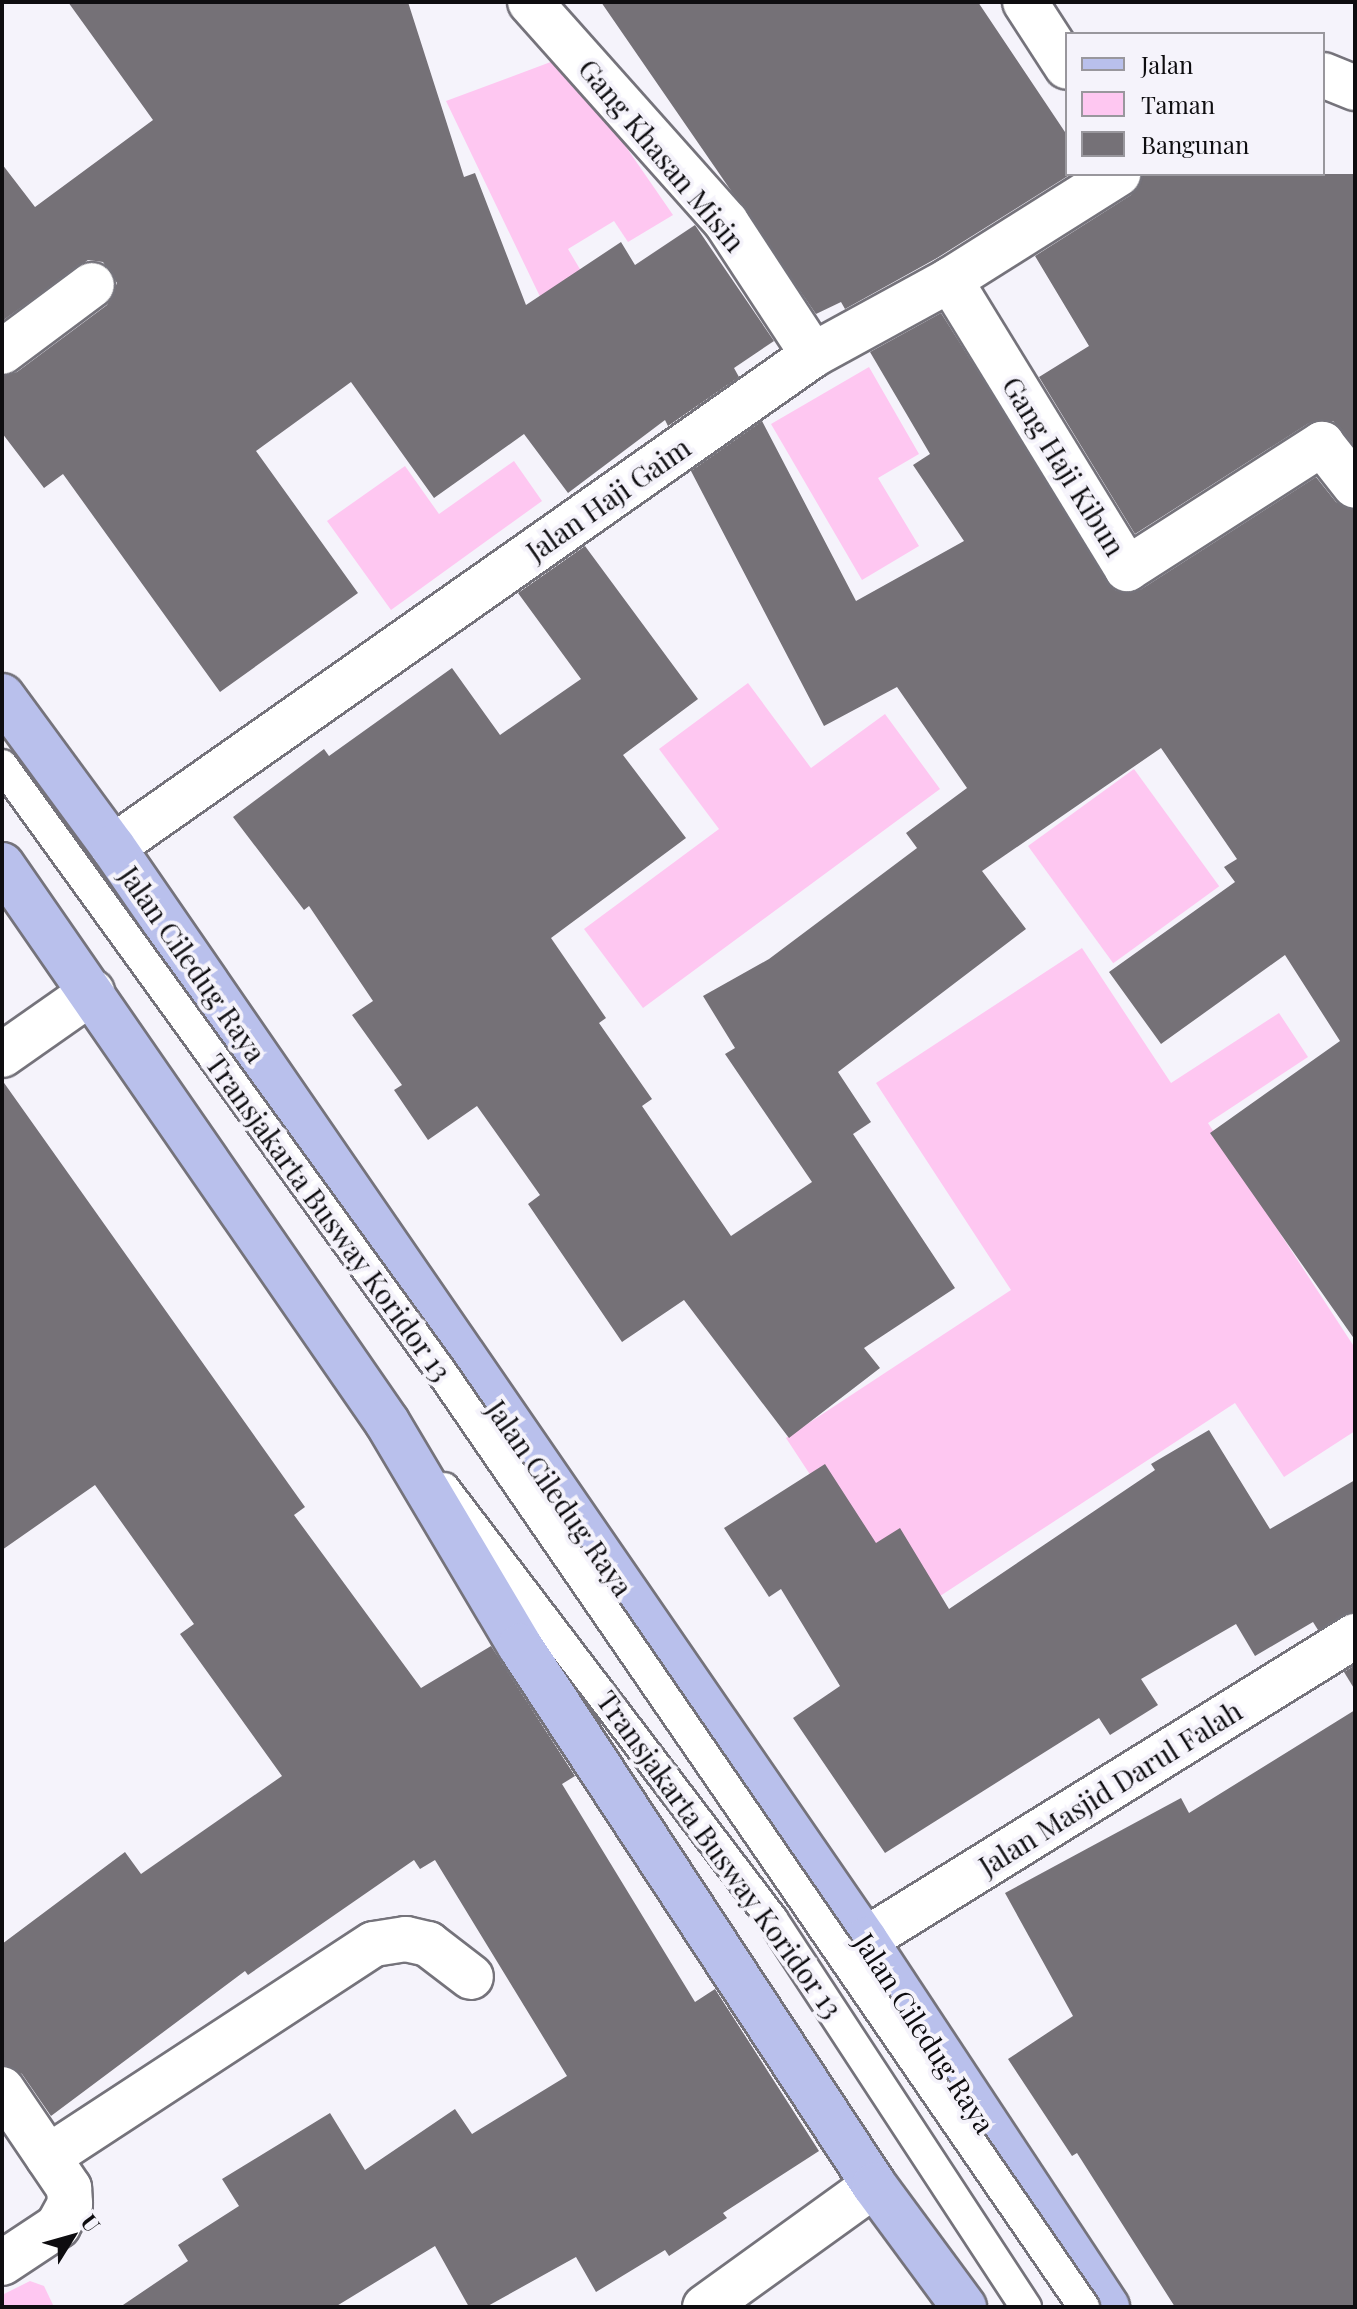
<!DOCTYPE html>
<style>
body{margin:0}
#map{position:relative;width:1357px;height:2309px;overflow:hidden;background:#f5f3fb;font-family:"Playfair Display",serif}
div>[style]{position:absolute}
.green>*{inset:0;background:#fec7f1;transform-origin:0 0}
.building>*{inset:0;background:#757177}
.roads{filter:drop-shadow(2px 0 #75737b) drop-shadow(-2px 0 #75737b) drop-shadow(0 2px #75737b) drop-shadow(0 -2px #75737b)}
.service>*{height:30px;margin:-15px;padding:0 15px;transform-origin:15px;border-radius:15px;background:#fff}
.minor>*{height:44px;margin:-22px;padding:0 22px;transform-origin:22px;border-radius:22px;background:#fff}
.tertiary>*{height:44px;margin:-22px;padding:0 22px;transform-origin:22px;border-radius:22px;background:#fff}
.primary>*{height:44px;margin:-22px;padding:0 22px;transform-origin:22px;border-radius:22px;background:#b9c0ec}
.bridges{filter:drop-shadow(2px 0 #75737b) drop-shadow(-2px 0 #75737b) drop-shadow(0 2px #75737b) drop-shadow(0 -2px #75737b)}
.service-bridge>*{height:30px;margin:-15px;padding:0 15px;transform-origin:15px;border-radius:15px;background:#fff}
span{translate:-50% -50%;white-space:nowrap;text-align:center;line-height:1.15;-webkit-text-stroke:8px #f5f3fb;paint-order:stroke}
.street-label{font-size:28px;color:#0e0d10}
.frame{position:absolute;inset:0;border:4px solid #0e0d10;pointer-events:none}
.legend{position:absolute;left:1065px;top:32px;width:260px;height:144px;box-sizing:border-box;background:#f5f3fb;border:2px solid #99979d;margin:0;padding:10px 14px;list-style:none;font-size:24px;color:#0e0d10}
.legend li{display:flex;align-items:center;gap:16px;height:40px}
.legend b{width:40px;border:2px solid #99979d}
.north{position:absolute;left:32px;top:2197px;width:80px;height:80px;-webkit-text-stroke:6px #f5f3fb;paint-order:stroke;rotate:53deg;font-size:22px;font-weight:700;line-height:32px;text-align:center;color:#0e0d10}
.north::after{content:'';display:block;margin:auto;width:28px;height:36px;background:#0e0d10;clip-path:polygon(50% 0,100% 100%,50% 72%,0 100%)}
</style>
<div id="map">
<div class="green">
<i style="clip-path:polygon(564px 57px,673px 215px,628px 242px,614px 221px,568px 249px,587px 281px,545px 307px,446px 101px)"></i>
<i style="clip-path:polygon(869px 367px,919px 454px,878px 478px,919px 546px,862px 580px,771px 424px)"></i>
<i style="clip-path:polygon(514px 461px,542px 501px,391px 610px,327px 521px,405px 466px,439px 514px)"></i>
<i style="clip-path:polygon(748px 683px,811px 768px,885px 714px,940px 789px,643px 1008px,584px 929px,719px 829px,659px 749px)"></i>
<i style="left:1134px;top:769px;width:145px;height:131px;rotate:54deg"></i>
<i style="clip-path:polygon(1082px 948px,1171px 1083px,1279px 1013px,1308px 1057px,1208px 1123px,1355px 1348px,1355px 1431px,1284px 1477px,1235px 1403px,905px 1619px,786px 1438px,1011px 1290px,876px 1083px)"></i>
<i style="clip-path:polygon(30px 2281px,44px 2286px,54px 2307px,2px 2307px,2px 2295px)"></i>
</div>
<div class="building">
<i style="clip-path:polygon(68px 2px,408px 2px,464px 177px,475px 173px,526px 305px,621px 242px,635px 265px,695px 225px,774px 341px,734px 368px,739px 377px,668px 426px,665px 420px,568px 493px,524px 434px,434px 498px,351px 382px,256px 451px,358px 593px,220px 692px,63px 474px,44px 488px,2px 433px,2px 376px,17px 372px,107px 305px,117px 283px,103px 262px,88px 260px,2px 321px,2px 164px,35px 207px,153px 120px)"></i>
<i style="clip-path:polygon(601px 2px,978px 2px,1067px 135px,1067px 174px,1071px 174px,937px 258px,845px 309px,841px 302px,816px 314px)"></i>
<i style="clip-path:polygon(1143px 174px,1355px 174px,1355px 446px,1333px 421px,1309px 423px,1135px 534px,1039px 377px,1089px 346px,1035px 256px,1131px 195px)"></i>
<i style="clip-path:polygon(941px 313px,1116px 591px,1140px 590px,1316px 477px,1336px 502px,1355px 510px,1355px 1340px,1210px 1133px,1340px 1041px,1285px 955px,1161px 1044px,1109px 972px,1235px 882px,1224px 867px,1237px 859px,1161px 748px,982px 871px,1026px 929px,838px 1072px,871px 1122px,853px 1134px,955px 1288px,864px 1348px,880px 1368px,789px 1438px,684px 1300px,622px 1342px,528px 1204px,540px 1195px,477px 1106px,428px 1140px,394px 1090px,402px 1085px,352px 1015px,373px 1001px,309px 906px,304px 910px,233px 817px,324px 749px,329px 756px,452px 668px,500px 735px,581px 679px,518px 593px,585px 546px,698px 699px,623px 755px,686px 838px,551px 938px,606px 1018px,599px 1023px,652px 1099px,642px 1106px,731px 1236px,812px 1182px,725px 1054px,735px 1048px,703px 996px,769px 959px,917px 848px,906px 833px,967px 788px,897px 687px,824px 726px,691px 471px,762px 421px,856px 601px,964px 541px,913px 465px,930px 454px,870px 352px)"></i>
<i style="clip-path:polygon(2px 1080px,305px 1507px,294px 1515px,421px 1688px,491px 1646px,575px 1776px,562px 1784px,695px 2002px,715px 1989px,819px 2151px,723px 2213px,727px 2218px,669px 2256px,665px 2250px,596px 2292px,576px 2257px,486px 2307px,469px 2307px,435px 2246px,335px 2307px,120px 2307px,188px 2261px,178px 2245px,239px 2206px,222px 2179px,330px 2113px,365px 2170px,455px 2109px,472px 2134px,567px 2076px,435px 1860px,420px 1869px,414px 1860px,248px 1975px,245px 1971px,51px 2116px,22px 2074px,2px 2064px,2px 1944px,125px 1852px,141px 1874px,282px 1776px,180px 1634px,194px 1624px,95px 1485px,2px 1550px)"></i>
<i style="clip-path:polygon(1209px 1430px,1270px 1529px,1355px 1480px,1355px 1611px,1318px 1630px,1313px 1622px,1255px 1656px,1236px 1624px,1141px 1679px,1158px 1705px,1110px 1735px,1099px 1718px,885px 1853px,793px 1718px,840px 1686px,781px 1589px,769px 1597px,724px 1528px,825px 1464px,876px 1543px,900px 1528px,949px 1609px,1155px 1470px,1151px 1464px)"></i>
<i style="clip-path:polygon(1355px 1665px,1355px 1690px,1344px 1672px)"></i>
<i style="clip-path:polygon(1355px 1710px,1355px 2307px,1175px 2307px,1077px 2153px,1072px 2156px,1008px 2059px,1073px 2016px,1005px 1893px,1181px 1798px,1189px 1813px)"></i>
</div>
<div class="roads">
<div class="service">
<i style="left:444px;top:1488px;width:542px;rotate:52.73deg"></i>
<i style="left:772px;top:1919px;width:464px;rotate:56.8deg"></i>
</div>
<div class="minor">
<i style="left:530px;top:2px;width:295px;rotate:48.3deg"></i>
<i style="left:726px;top:222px;width:159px;rotate:56.8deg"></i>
<i style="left:1025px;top:2px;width:77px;rotate:57.1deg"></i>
<i style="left:1323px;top:75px;width:35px;rotate:22deg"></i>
<i style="left:950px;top:280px;width:339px;rotate:58.5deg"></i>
<i style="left:1127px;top:569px;width:232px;rotate:-32.7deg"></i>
<i style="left:1322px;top:444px;width:53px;rotate:51.8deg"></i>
<i style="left:2px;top:352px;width:112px;rotate:-36.7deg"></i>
<i style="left:113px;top:847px;width:856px;rotate:-35.1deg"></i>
<i style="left:813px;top:355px;width:156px;rotate:-28.7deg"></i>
<i style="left:950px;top:280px;width:199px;rotate:-32.2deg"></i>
<i style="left:2px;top:1055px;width:110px;rotate:-35deg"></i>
<i style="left:2px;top:2089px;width:120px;rotate:55.9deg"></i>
<i style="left:69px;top:2188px;width:16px;rotate:86deg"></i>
<i style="left:70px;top:2204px;width:25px;rotate:119deg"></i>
<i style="left:58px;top:2226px;width:67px;rotate:146.5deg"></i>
<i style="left:48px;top:2157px;width:389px;rotate:-33.2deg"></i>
<i style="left:374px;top:1944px;width:32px;rotate:-9deg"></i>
<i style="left:406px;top:1939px;width:23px;rotate:13deg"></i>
<i style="left:428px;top:1944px;width:54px;rotate:37.5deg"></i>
<i style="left:705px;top:2307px;width:208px;rotate:-35.8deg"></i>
</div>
<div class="tertiary">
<i style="left:865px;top:1940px;width:577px;rotate:-31.82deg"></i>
</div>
<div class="primary">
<i style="left:2px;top:696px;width:187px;rotate:53.7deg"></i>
<i style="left:113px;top:847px;width:1327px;rotate:55.47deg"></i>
<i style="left:865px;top:1940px;width:440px;rotate:56.6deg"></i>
<i style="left:2px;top:865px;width:677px;rotate:55.35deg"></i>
<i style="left:387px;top:1422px;width:261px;rotate:59.3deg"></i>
<i style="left:520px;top:1646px;width:645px;rotate:56.7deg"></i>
<i style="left:874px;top:2185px;width:152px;rotate:53.6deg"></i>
</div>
</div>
<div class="bridges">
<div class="service-bridge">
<i style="left:2px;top:765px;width:747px;rotate:54.1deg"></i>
<i style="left:440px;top:1370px;width:1137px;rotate:55.5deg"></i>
</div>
</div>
<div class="street-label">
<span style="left:662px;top:155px;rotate:50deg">Gang Khasan Misin</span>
<span style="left:1064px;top:466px;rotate:58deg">Gang Haji Kibun</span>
<span style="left:608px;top:499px;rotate:-35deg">Jalan Haji Gaim</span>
<span style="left:193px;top:964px;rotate:55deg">Jalan Ciledug Raya</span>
<span style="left:329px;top:1217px;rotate:54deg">Transjakarta Busway Koridor 13</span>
<span style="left:560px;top:1498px;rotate:55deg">Jalan Ciledug Raya</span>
<span style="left:1110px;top:1788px;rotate:-32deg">Jalan Masjid Darul Falah</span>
<span style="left:720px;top:1854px;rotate:54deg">Transjakarta Busway Koridor 13</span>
<span style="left:925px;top:2033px;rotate:57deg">Jalan Ciledug Raya</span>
</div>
<div class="frame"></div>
<ul class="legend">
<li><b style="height:10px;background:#b9c0ec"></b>Jalan</li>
<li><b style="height:22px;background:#fec7f1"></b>Taman</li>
<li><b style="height:22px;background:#757177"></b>Bangunan</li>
</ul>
<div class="north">U</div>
</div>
